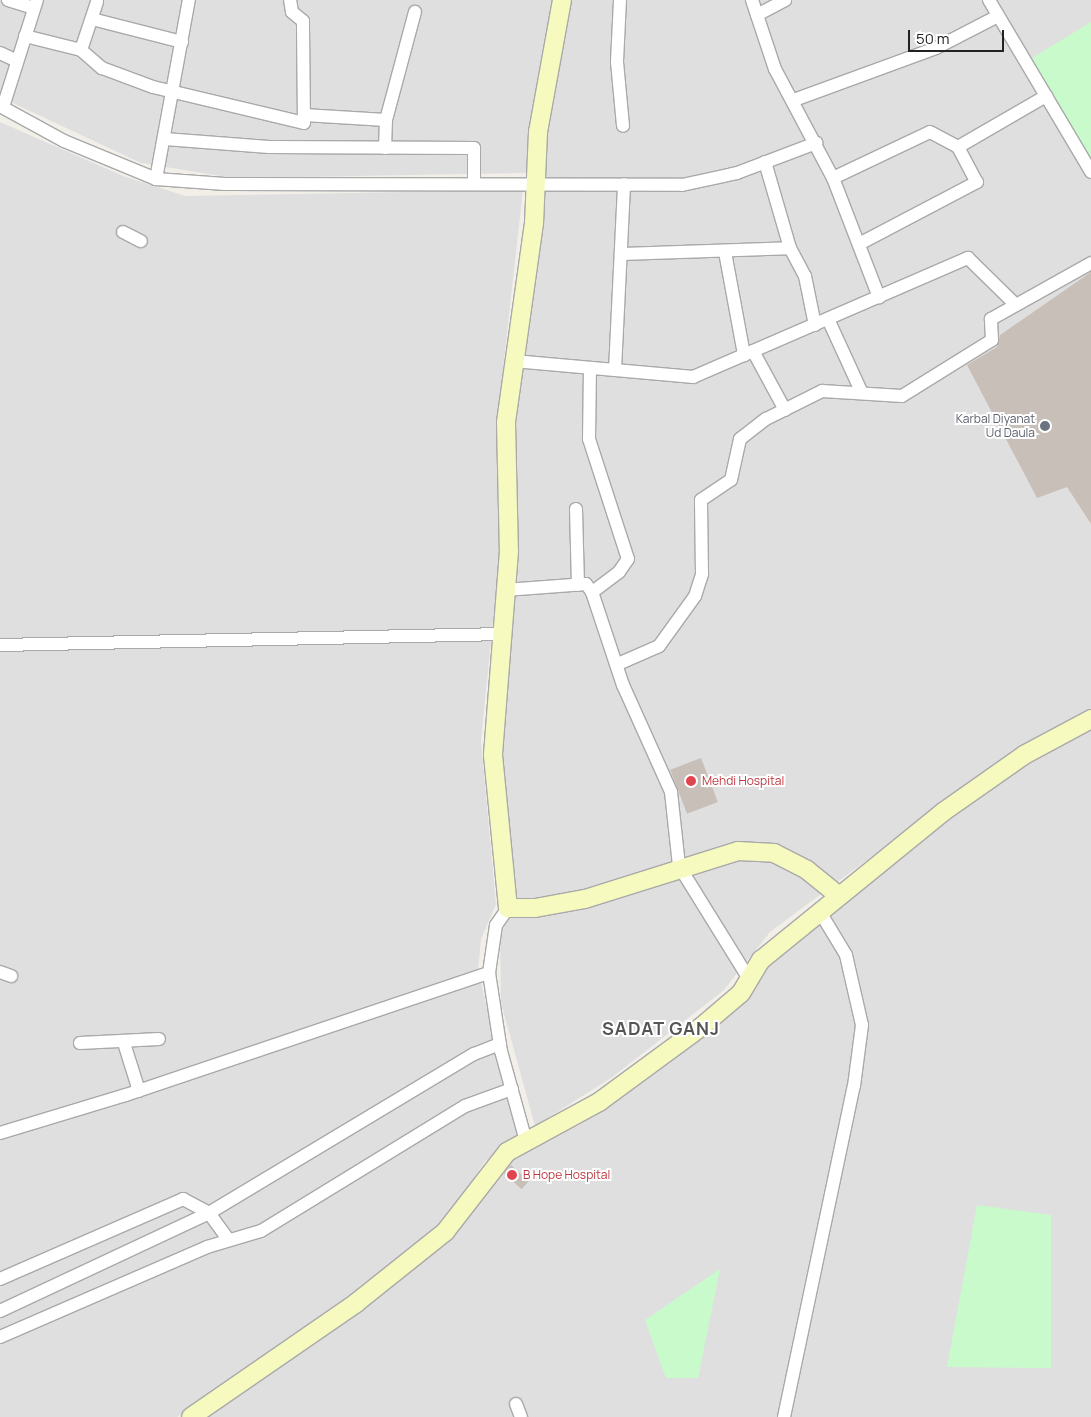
<!DOCTYPE html>
<style>
body{margin:0}
#map{position:relative;width:1091px;height:1417px;overflow:hidden;background:#f2efe9;font-family:Manrope,sans-serif}
div>[style]{position:absolute}
.residential>*{inset:0;background:#e0dfdf}
.park>*{inset:0;background:#c8facc}
.building>*{inset:0;background:#c7bfb8;transform-origin:0 0}
.roads{filter:drop-shadow(1px 0 #a9a9a9) drop-shadow(-1px 0 #a9a9a9) drop-shadow(0 1px #a9a9a9) drop-shadow(0 -1px #a9a9a9)}
.street>*{height:12px;margin:-6px;padding:0 6px;transform-origin:6px;border-radius:6px;background:#fff}
.secondary>*{height:18px;margin:-9px;padding:0 9px;transform-origin:9px;border-radius:9px;background:#f7fabf}
.dots>*{width:14px;height:14px;translate:-50% -50%;box-sizing:border-box;border:2px solid #fff;border-radius:50%}
span{translate:-50% -50%;white-space:nowrap;text-align:center;line-height:1.15;-webkit-text-stroke:4px #fff;paint-order:stroke}
.worship-label{font-size:12px;color:#5b616d}
.right{translate:-100% -50%;text-align:right}
.health-label{font-size:12px;color:#be3a42}
.left{translate:0 -50%;text-align:left}
.district-label{font-size:18px;color:#555;font-weight:700;letter-spacing:1px}
.scale{position:absolute;left:908px;top:30px;width:96px;height:22px;box-sizing:border-box;border:2px solid #222;border-top:0;padding-left:6px;font-size:15px;line-height:18px;white-space:nowrap;color:#222;-webkit-text-stroke:4px #fff;paint-order:stroke}
</style>
<div id="map">
<div class="residential">
<i style="clip-path:polygon(0 0,555px 0,541px 63px,527px 173px,233px 178px,141px 163px,0 97px)"></i>
<i style="clip-path:polygon(559px 0,1091px 0,1091px 709px,1004px 758px,770px 932px,723px 991px,611px 1078px,535px 1126px,501px 1003px,500px 938px,515px 897px,502px 792px,501px 733px,517px 296px)"></i>
<i style="clip-path:polygon(0 122px,123px 176px,185px 196px,523px 190px,504px 360px,497px 469px,499px 560px,481px 741px,496px 904px,481px 939px,478px 971px,519px 1138px,485px 1161px,451px 1213px,412px 1250px,326px 1316px,177px 1417px,0 1417px)"></i>
<i style="clip-path:polygon(1091px 728px,1091px 1417px,201px 1417px,440px 1243px,472px 1213px,508px 1160px,579px 1125px,742px 1002px,763px 965px,1001px 778px)"></i>
</div>
<div class="park">
<i style="clip-path:polygon(1091px 22px,1091px 165px,1029px 60px)"></i>
<i style="clip-path:polygon(977px 1205px,1051px 1215px,1051px 1368px,947px 1367px)"></i>
<i style="clip-path:polygon(720px 1269px,698px 1378px,666px 1378px,645px 1320px)"></i>
</div>
<div class="building">
<i style="clip-path:polygon(1091px 272px,1091px 524px,1067px 487px,1037px 498px,967px 365px,997px 347px,1000px 335px)"></i>
<i style="left:701px;top:758px;width:47px;height:33px;rotate:69deg"></i>
<i style="left:511px;top:1165px;width:24px;height:11px;rotate:42deg"></i>
</div>
<div class="roads">
<div class="street">
<i style="left:8px;top:0;width:27px;rotate:17deg"></i>
<i style="left:620px;top:0;width:62px;rotate:92.8deg"></i>
<i style="left:617px;top:62px;width:64px;rotate:84.6deg"></i>
<i style="left:752px;top:0;width:73px;rotate:71.6deg"></i>
<i style="left:775px;top:69px;width:123px;rotate:62deg"></i>
<i style="left:833px;top:178px;width:128px;rotate:68.9deg"></i>
<i style="left:989px;top:0;width:200px;rotate:59.3deg"></i>
<i style="left:757px;top:15px;width:32px;rotate:-28deg"></i>
<i style="left:92px;top:19px;width:93px;rotate:14.3deg"></i>
<i style="left:25px;top:36px;width:58px;rotate:14deg"></i>
<i style="left:81px;top:50px;width:28px;rotate:41deg"></i>
<i style="left:102px;top:68px;width:54px;rotate:20.4deg"></i>
<i style="left:153px;top:87px;width:155px;rotate:13.4deg"></i>
<i style="left:304px;top:123px;width:102px;rotate:-90.6deg"></i>
<i style="left:303px;top:21px;width:14px;rotate:-141deg"></i>
<i style="left:292px;top:12px;width:12px;rotate:-99deg"></i>
<i style="left:81px;top:50px;width:51px;rotate:-71.6deg"></i>
<i style="left:0;top:53px;width:19px;rotate:25deg"></i>
<i style="left:794px;top:100px;width:151px;rotate:-20.1deg"></i>
<i style="left:936px;top:48px;width:70px;rotate:-27.3deg"></i>
<i style="left:0;top:106px;width:73px;rotate:28.7deg"></i>
<i style="left:64px;top:141px;width:100px;rotate:22.4deg"></i>
<i style="left:156px;top:179px;width:69px;rotate:4.1deg"></i>
<i style="left:225px;top:184px;width:457px;rotate:0.1deg"></i>
<i style="left:682px;top:185px;width:56px;rotate:-12.3deg"></i>
<i style="left:737px;top:173px;width:85px;rotate:-20.8deg"></i>
<i style="left:3px;top:107px;width:112px;rotate:-72.4deg"></i>
<i style="left:304px;top:115px;width:82px;rotate:3.5deg"></i>
<i style="left:165px;top:139px;width:104px;rotate:4.4deg"></i>
<i style="left:269px;top:147px;width:205px;rotate:0.3deg"></i>
<i style="left:474px;top:148px;width:34px;rotate:90deg"></i>
<i style="left:958px;top:147px;width:102px;rotate:-30.1deg"></i>
<i style="left:385px;top:148px;width:28px;rotate:-88deg"></i>
<i style="left:386px;top:120px;width:112px;rotate:-75deg"></i>
<i style="left:765px;top:162px;width:90px;rotate:73.8deg"></i>
<i style="left:790px;top:248px;width:32px;rotate:62deg"></i>
<i style="left:805px;top:276px;width:50px;rotate:78.5deg"></i>
<i style="left:833px;top:178px;width:107px;rotate:-25.4deg"></i>
<i style="left:930px;top:132px;width:32px;rotate:28deg"></i>
<i style="left:958px;top:147px;width:40px;rotate:62deg"></i>
<i style="left:977px;top:182px;width:133px;rotate:152.3deg"></i>
<i style="left:156px;top:179px;width:182px;rotate:-79.6deg"></i>
<i style="left:123px;top:232px;width:20px;rotate:27deg"></i>
<i style="left:725px;top:252px;width:105px;rotate:79.5deg"></i>
<i style="left:621px;top:254px;width:169px;rotate:-2deg"></i>
<i style="left:828px;top:319px;width:79px;rotate:65.4deg"></i>
<i style="left:753px;top:351px;width:67px;rotate:61.5deg"></i>
<i style="left:514px;top:361px;width:180px;rotate:5.1deg"></i>
<i style="left:693px;top:377px;width:300px;rotate:-23.4deg"></i>
<i style="left:968px;top:258px;width:66px;rotate:44.4deg"></i>
<i style="left:590px;top:368px;width:71px;rotate:90.8deg"></i>
<i style="left:589px;top:439px;width:126px;rotate:72deg"></i>
<i style="left:628px;top:559px;width:16px;rotate:125deg"></i>
<i style="left:619px;top:572px;width:34px;rotate:143deg"></i>
<i style="left:615px;top:370px;width:186px;rotate:-87.2deg"></i>
<i style="left:576px;top:509px;width:76px;rotate:88.5deg"></i>
<i style="left:505px;top:590px;width:81px;rotate:-4.2deg"></i>
<i style="left:586px;top:584px;width:10px;rotate:53deg"></i>
<i style="left:592px;top:592px;width:98px;rotate:71.6deg"></i>
<i style="left:623px;top:685px;width:117px;rotate:65.8deg"></i>
<i style="left:671px;top:792px;width:74px;rotate:83.8deg"></i>
<i style="left:679px;top:866px;width:133px;rotate:58.2deg"></i>
<i style="left:0;top:645px;width:503px;rotate:-1.25deg"></i>
<i style="left:618px;top:664px;width:45px;rotate:-23.7deg"></i>
<i style="left:659px;top:646px;width:62px;rotate:-54.2deg"></i>
<i style="left:695px;top:596px;width:23px;rotate:-72deg"></i>
<i style="left:702px;top:574px;width:74px;rotate:-90.8deg"></i>
<i style="left:701px;top:500px;width:36px;rotate:-34deg"></i>
<i style="left:731px;top:480px;width:42px;rotate:-77.6deg"></i>
<i style="left:740px;top:439px;width:33px;rotate:-38deg"></i>
<i style="left:766px;top:419px;width:63px;rotate:-26.6deg"></i>
<i style="left:822px;top:391px;width:80px;rotate:3.6deg"></i>
<i style="left:902px;top:396px;width:106px;rotate:-31.9deg"></i>
<i style="left:992px;top:340px;width:21px;rotate:-93deg"></i>
<i style="left:991px;top:319px;width:115px;rotate:-29.2deg"></i>
<i style="left:508px;top:908px;width:21px;rotate:125deg"></i>
<i style="left:496px;top:925px;width:49px;rotate:98.3deg"></i>
<i style="left:489px;top:973px;width:79px;rotate:81.3deg"></i>
<i style="left:501px;top:1051px;width:93px;rotate:74.5deg"></i>
<i style="left:0;top:972px;width:12px;rotate:20deg"></i>
<i style="left:80px;top:1043px;width:79px;rotate:-2.9deg"></i>
<i style="left:124px;top:1043px;width:50px;rotate:72.6deg"></i>
<i style="left:0;top:1133px;width:132px;rotate:-16.8deg"></i>
<i style="left:126px;top:1095px;width:383px;rotate:-18.6deg"></i>
<i style="left:0;top:1279px;width:200px;rotate:-23.6deg"></i>
<i style="left:183px;top:1199px;width:30px;rotate:28deg"></i>
<i style="left:209px;top:1213px;width:32px;rotate:54deg"></i>
<i style="left:0;top:1311px;width:231px;rotate:-25.1deg"></i>
<i style="left:209px;top:1213px;width:309px;rotate:-31deg"></i>
<i style="left:474px;top:1054px;width:28px;rotate:-21deg"></i>
<i style="left:0;top:1337px;width:226px;rotate:-23.5deg"></i>
<i style="left:207px;top:1247px;width:56px;rotate:-16.5deg"></i>
<i style="left:261px;top:1231px;width:239px;rotate:-31.5deg"></i>
<i style="left:465px;top:1106px;width:50px;rotate:-19.9deg"></i>
<i style="left:516px;top:1404px;width:14px;rotate:69deg"></i>
<i style="left:784px;top:1417px;width:338px;rotate:-78.1deg"></i>
<i style="left:854px;top:1086px;width:62px;rotate:-82.5deg"></i>
<i style="left:862px;top:1025px;width:72px;rotate:-102.9deg"></i>
<i style="left:846px;top:955px;width:50px;rotate:-121.2deg"></i>
</div>
<div class="secondary">
<i style="left:562px;top:0;width:134px;rotate:100.3deg"></i>
<i style="left:538px;top:132px;width:91px;rotate:92.5deg"></i>
<i style="left:534px;top:223px;width:202px;rotate:98deg"></i>
<i style="left:506px;top:423px;width:128px;rotate:88.7deg"></i>
<i style="left:509px;top:551px;width:205px;rotate:94.5deg"></i>
<i style="left:493px;top:755px;width:154px;rotate:84.4deg"></i>
<i style="left:508px;top:908px;width:27px"></i>
<i style="left:535px;top:908px;width:51px;rotate:-10.2deg"></i>
<i style="left:585px;top:899px;width:160px;rotate:-17.4deg"></i>
<i style="left:738px;top:851px;width:36px;rotate:3deg"></i>
<i style="left:774px;top:853px;width:37px;rotate:27deg"></i>
<i style="left:807px;top:870px;width:41px;rotate:39.1deg"></i>
<i style="left:191px;top:1417px;width:201px;rotate:-34.6deg"></i>
<i style="left:356px;top:1303px;width:114px;rotate:-38.6deg"></i>
<i style="left:445px;top:1232px;width:101px;rotate:-52.2deg"></i>
<i style="left:507px;top:1152px;width:105px;rotate:-28.5deg"></i>
<i style="left:599px;top:1102px;width:127px;rotate:-36.3deg"></i>
<i style="left:701px;top:1027px;width:52px;rotate:-40.4deg"></i>
<i style="left:741px;top:993px;width:39px;rotate:-59deg"></i>
<i style="left:761px;top:960px;width:235px;rotate:-39.1deg"></i>
<i style="left:943px;top:812px;width:99px;rotate:-35.1deg"></i>
<i style="left:1024px;top:755px;width:76px;rotate:-28.2deg"></i>
</div>
</div>
<div class="dots">
<i style="left:1045px;top:426px;background:#6b7280"></i>
<i style="left:691px;top:781px;background:#e0444e"></i>
<i style="left:512px;top:1175px;background:#e0444e"></i>
</div>
<div class="worship-label">
<span class="right" style="left:1035px;top:426px">Karbal Diyanat<br>Ud Daula</span>
</div>
<div class="health-label">
<span class="left" style="left:702px;top:781px">Mehdi Hospital</span>
<span class="left" style="left:523px;top:1175px">B Hope Hospital</span>
</div>
<div class="district-label">
<span style="left:661px;top:1028px">SADAT GANJ</span>
</div>
<div class="scale">50 m</div>
</div>
